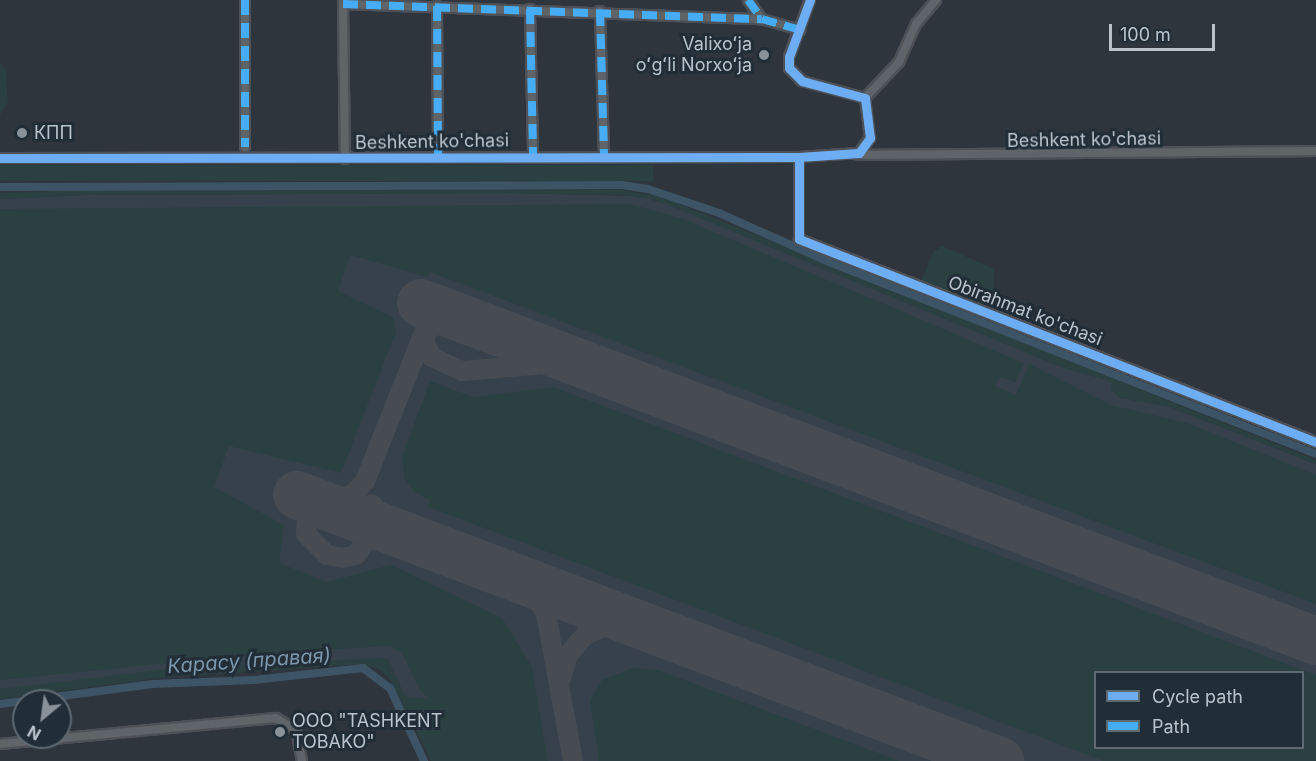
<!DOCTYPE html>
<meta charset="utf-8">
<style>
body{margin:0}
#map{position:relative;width:1316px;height:761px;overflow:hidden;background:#2e353c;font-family:Inter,sans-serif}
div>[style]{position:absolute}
.airport>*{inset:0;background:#36414c}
.green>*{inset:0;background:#2b4141;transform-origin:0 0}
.canal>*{height:8px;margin:-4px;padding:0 4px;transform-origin:4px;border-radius:4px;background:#3d5466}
.taxiway>*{height:20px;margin:-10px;padding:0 10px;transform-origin:10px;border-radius:10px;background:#464c52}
.runway>*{height:48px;margin:-24px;padding:0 24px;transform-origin:24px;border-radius:24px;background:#464c52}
.roads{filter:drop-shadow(2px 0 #4d5157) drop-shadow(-2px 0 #4d5157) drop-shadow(0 2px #4d5157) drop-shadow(0 -2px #4d5157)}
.minor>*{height:8px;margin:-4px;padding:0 4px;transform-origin:4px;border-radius:4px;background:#5f6469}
.quiet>*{height:8px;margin-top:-4px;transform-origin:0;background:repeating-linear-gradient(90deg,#46acf6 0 15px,transparent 0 23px)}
.cycleway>*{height:9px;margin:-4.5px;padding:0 4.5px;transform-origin:4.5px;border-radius:4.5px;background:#6dadf4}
.dots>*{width:16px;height:16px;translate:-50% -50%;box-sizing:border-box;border:3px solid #212d37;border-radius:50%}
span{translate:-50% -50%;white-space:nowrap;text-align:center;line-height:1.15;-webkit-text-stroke:6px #212d37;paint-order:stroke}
.poi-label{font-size:18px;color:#bac3cb}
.right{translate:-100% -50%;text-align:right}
.left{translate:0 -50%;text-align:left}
.street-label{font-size:18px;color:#bac3cb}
.water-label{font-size:20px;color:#7c97ac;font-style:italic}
.legend{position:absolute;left:1094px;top:671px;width:210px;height:78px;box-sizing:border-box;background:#212d37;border:2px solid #5e6972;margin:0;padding:8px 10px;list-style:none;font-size:18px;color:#bac3cb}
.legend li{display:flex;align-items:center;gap:12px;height:30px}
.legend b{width:30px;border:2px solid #5e6972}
.north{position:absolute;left:12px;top:689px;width:60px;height:60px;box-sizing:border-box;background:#212d37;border:2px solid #5e6972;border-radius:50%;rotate:209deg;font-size:16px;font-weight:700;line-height:24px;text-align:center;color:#bac3cb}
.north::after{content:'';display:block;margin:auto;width:21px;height:27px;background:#899199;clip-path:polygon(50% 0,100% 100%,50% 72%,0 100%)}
.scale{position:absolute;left:1109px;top:24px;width:106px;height:27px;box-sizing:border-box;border:3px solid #bac3cb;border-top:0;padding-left:8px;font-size:18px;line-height:21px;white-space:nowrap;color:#bac3cb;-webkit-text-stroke:4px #212d37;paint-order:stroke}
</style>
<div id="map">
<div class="airport">
<i style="clip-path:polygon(evenodd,511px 193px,638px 196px,675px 206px,1061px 367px,1111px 381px,1120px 398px,1167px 406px,1316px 464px,1316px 761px,434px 761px,387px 658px,0 689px,0 199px,86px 195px,511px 193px,1096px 672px,1302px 672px,1302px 748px,1096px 748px,1096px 672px)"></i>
</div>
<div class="green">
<i style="clip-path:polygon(0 63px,6px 70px,8px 103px,0 115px)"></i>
<i style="left:0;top:165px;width:653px;height:16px"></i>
<i style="clip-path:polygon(511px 189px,620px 190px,662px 197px,1316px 460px,1316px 464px,1167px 406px,1120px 398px,1111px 390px,1111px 381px,1061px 367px,656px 200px,623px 195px,511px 193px,86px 195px,0 199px,0 193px,86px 190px)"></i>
<i style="clip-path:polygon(630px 204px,683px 219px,1024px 363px,1016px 382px,999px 377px,995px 386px,1016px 395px,1029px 364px,1111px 405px,1187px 423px,1316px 475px,1316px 604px,430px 272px,428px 277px,350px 255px,338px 291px,394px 318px,396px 332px,341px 473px,229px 446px,214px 487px,284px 525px,279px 563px,327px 582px,391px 565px,502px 618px,532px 667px,548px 761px,431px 761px,390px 679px,379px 669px,362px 664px,159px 678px,0 699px,0 689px,183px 667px,387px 658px,405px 696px,429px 699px,419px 689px,402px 653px,389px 646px,269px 653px,0 680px,0 209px)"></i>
<i style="clip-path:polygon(942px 246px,994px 269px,994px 313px,920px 284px,933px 252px)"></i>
<i style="clip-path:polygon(evenodd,430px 381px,473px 397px,553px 387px,1316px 675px,1316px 761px,1104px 761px,428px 507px,430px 500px,414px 492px,405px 479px,402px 457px,430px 381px,1096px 672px,1302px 672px,1302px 748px,1096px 748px,1096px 672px)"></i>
<i style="clip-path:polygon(633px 668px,658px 670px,899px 761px,599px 761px,590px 701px,602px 680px)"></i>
</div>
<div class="canal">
<i style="left:0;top:187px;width:622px;rotate:-0.18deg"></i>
<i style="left:622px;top:185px;width:26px;rotate:9deg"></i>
<i style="left:648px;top:189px;width:75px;rotate:18.7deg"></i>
<i style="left:719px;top:213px;width:120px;rotate:24deg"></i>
<i style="left:829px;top:262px;width:523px;rotate:21.52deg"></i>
<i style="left:24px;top:701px;width:130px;rotate:-7.5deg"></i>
<i style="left:153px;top:684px;width:101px;rotate:-2.3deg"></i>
<i style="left:254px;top:680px;width:110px;rotate:-6.3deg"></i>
<i style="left:363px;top:668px;width:34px;rotate:37deg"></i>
<i style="left:390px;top:688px;width:81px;rotate:65deg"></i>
<i style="left:0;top:704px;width:24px;rotate:-7deg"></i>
</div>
<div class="taxiway">
<i style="left:456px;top:306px;width:15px;rotate:20deg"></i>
<i style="left:470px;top:311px;width:25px;rotate:42deg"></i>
<i style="left:425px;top:328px;width:16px;rotate:90deg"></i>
<i style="left:425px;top:344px;width:15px;rotate:62deg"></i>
<i style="left:432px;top:357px;width:33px;rotate:25deg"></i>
<i style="left:462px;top:371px;width:107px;rotate:-4.8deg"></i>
<i style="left:569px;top:362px;width:16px;rotate:11deg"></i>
<i style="left:372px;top:504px;width:24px;rotate:55deg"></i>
<i style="left:386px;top:524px;width:29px;rotate:29deg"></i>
<i style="left:373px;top:507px;width:25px;rotate:92deg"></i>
<i style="left:372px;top:532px;width:28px;rotate:125deg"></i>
<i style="left:356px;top:555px;width:14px;rotate:168deg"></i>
<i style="left:342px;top:558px;width:15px;rotate:-169deg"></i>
<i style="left:327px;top:555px;width:30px;rotate:-135deg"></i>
<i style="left:306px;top:534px;width:16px;rotate:-86deg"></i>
<i style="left:307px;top:518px;width:12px;rotate:-59deg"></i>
<i style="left:313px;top:508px;width:42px;rotate:-19.3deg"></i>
<i style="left:353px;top:494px;width:18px;rotate:-47deg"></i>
<i style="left:365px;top:481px;width:159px;rotate:-68.3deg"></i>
<i style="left:424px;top:333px;width:22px;rotate:-34deg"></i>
<i style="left:442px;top:321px;width:23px;rotate:-5deg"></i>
<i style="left:503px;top:573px;width:31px;rotate:31deg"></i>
<i style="left:530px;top:589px;width:30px;rotate:57deg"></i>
<i style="left:546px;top:614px;width:149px;rotate:79.6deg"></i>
<i style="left:561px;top:678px;width:24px;rotate:-73deg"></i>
<i style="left:568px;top:655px;width:26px;rotate:-50deg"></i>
<i style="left:585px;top:635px;width:30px;rotate:-24deg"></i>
<i style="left:612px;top:623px;width:30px;rotate:6deg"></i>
</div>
<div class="runway">
<i style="left:421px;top:303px;width:957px;rotate:20.69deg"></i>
<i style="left:297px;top:495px;width:752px;rotate:20.73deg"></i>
</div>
<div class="roads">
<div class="minor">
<i style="left:245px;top:0;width:147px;rotate:90deg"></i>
<i style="left:748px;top:0;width:24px;rotate:54deg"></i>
<i style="left:343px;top:2px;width:157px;rotate:89.3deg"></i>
<i style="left:343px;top:4px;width:419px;rotate:2.1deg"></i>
<i style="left:762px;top:19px;width:40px;rotate:16deg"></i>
<i style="left:437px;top:6px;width:152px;rotate:89.6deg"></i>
<i style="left:530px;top:9px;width:148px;rotate:88.8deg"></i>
<i style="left:600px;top:11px;width:146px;rotate:88.4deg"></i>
<i style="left:865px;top:98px;width:50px;rotate:-46.6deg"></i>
<i style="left:899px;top:62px;width:42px;rotate:-65.9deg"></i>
<i style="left:916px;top:24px;width:31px;rotate:-50deg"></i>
<i style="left:859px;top:155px;width:457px;rotate:-0.5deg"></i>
<i style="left:799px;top:157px;width:82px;rotate:90deg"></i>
<i style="left:799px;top:239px;width:555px;rotate:21.44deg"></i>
<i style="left:0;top:158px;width:799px;rotate:-0.07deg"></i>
<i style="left:799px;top:157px;width:60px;rotate:-3.8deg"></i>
<i style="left:859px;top:153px;width:19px;rotate:-54deg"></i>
<i style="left:870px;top:138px;width:40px;rotate:-97.1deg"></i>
<i style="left:865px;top:98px;width:65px;rotate:-164.9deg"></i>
<i style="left:802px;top:81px;width:18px;rotate:-135deg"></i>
<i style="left:789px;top:68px;width:11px;rotate:-90deg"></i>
<i style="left:789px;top:57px;width:61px;rotate:-69.8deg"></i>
<i style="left:0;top:744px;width:277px;rotate:-5.4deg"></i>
<i style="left:276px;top:718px;width:23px;rotate:31deg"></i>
<i style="left:296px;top:730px;width:32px;rotate:79deg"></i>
</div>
</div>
<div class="quiet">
<i style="left:245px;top:0;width:147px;rotate:90deg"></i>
<i style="left:748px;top:0;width:24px;rotate:54deg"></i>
<i style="left:343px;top:4px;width:419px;rotate:2.1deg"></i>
<i style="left:762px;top:19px;width:40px;rotate:16deg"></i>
<i style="left:437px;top:6px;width:152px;rotate:89.6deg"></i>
<i style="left:530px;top:9px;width:148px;rotate:88.8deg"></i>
<i style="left:600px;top:11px;width:146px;rotate:88.4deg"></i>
</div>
<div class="cycleway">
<i style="left:799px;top:157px;width:82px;rotate:90deg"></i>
<i style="left:799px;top:239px;width:555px;rotate:21.44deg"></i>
<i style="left:0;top:158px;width:799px;rotate:-0.07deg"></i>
<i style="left:799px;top:157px;width:60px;rotate:-3.8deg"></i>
<i style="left:859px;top:153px;width:19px;rotate:-54deg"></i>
<i style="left:870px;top:138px;width:40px;rotate:-97.1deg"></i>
<i style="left:865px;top:98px;width:65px;rotate:-164.9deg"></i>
<i style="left:802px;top:81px;width:18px;rotate:-135deg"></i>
<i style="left:789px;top:68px;width:11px;rotate:-90deg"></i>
<i style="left:789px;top:57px;width:61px;rotate:-69.8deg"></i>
</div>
<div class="dots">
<i style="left:764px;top:55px;background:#899199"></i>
<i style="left:22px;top:133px;background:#899199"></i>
<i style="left:280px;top:732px;background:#899199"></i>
</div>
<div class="poi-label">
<span class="right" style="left:752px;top:55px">Valixoʻja<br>oʻgʻli Norxoʻja</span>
<span class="left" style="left:34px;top:133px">КПП</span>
<span class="left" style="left:292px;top:732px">OOO "TASHKENT<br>TOBAKO"</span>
</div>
<div class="street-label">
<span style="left:1084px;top:140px;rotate:-1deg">Beshkent ko'chasi</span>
<span style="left:432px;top:142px;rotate:-1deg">Beshkent ko'chasi</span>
<span style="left:1025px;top:311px;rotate:21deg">Obirahmat ko'chasi</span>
</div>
<div class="water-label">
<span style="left:249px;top:661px;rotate:-4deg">Карасу (правая)</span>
</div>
<ul class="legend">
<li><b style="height:8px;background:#6dadf4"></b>Cycle path</li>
<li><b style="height:8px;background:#46acf6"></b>Path</li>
</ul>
<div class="north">N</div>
<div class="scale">100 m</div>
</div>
